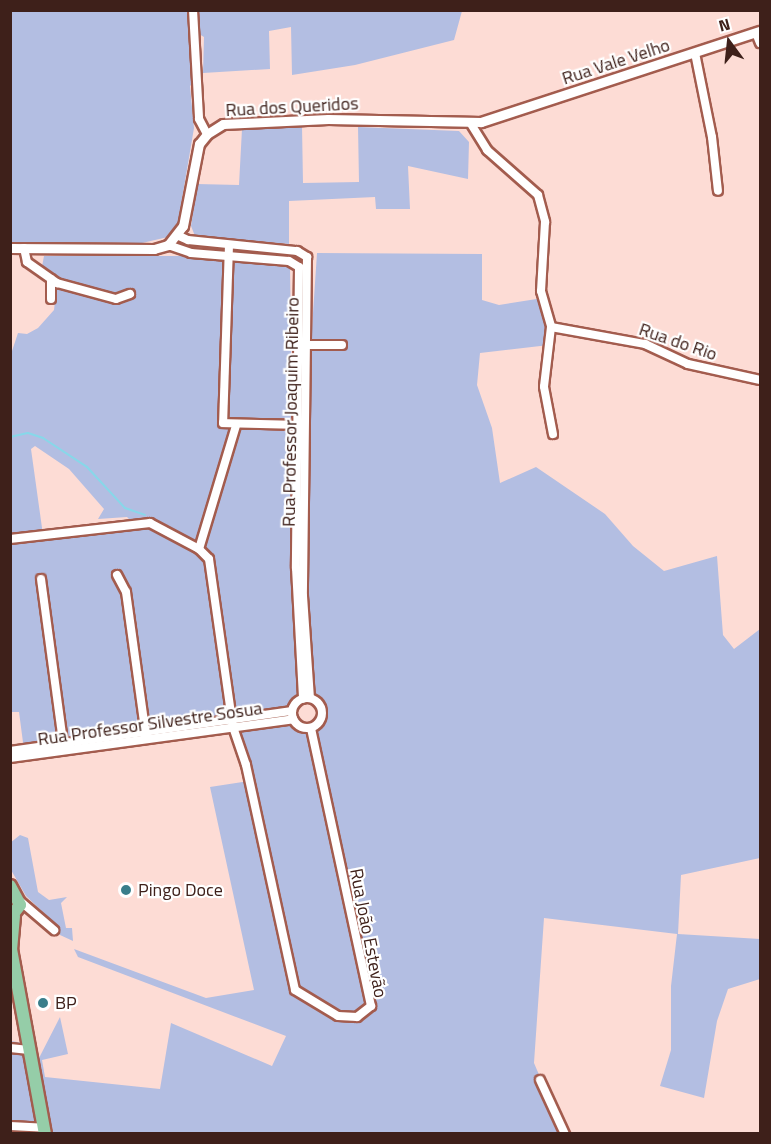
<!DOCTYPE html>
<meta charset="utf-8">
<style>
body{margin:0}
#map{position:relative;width:771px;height:1144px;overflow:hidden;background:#fddcd5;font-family:"Titillium Web",sans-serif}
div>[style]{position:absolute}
.green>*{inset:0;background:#b3bee2}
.stream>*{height:2px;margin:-1px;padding:0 1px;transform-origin:1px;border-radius:1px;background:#87d8e9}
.roads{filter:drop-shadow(2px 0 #a35c4e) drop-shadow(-2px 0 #a35c4e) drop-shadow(0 2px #a35c4e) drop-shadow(0 -2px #a35c4e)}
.minor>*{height:8px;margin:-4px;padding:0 4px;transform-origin:4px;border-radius:4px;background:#fff}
.minor>.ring{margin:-4px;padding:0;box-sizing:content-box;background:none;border:8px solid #fff;border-radius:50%}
.tertiary>*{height:9px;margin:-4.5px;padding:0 4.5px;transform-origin:4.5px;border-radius:4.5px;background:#fff}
.primary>*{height:12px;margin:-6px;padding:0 6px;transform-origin:6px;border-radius:6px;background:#95cda8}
.dots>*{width:16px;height:16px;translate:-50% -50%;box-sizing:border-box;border:3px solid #fff;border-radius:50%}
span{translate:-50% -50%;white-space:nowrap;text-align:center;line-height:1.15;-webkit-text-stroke:4.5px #fff;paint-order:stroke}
.street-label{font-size:18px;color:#3e201a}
.poi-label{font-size:18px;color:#3e201a}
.left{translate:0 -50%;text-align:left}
.frame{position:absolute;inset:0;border:12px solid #3e201a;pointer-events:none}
.north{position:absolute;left:699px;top:12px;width:60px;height:60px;-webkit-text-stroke:4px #fff;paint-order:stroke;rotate:345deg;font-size:16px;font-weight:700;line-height:24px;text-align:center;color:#3e201a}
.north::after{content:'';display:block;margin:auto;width:21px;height:27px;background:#3e201a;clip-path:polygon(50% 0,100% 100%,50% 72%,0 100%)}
</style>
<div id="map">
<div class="green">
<i style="clip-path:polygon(200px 10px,462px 11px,454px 40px,355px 65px,292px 75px,291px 27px,269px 31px,270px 69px,203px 73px,204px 37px,199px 34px,196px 16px)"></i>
<i style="clip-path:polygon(10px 11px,193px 11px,196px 80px,190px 86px,194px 128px,178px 223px,168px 237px,142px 243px,11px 242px)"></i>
<i style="clip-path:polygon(302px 126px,303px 183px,359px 182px,358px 127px,459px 131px,469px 142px,468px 179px,408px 166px,410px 209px,376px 209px,375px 197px,289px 201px,289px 244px,195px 236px,191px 226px,197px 184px,239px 185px,242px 129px)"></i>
<i style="clip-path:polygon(evenodd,317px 253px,482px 254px,482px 300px,499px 305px,543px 298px,549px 345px,480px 353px,477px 385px,492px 428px,500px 483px,536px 467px,605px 514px,633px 546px,664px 571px,717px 556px,723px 635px,734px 649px,760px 629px,760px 858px,681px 875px,678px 934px,760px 939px,760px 979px,728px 989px,717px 1021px,704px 1098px,660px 1086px,671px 1050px,671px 986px,677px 934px,544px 918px,534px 1063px,564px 1133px,53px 1133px,38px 1060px,60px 1017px,68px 1054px,42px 1060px,45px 1077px,160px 1089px,171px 1023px,272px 1066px,286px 1036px,78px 957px,74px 949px,206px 998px,254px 990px,210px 787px,249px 781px,233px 727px,293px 719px,301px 727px,311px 728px,321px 720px,323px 711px,316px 700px,304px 699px,292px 711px,24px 750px,19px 712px,10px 712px,10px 357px,18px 333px,27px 334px,38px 328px,54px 310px,57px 283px,41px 272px,44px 256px,187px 256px,290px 266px,292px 408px,297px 435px,296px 569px,317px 253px,35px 446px,69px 469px,104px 509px,98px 519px,127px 517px,133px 523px,43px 535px,31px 449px,35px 446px)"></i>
<i style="clip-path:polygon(20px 835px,28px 838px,38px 892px,49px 900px,67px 897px,61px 903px,66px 928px,72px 928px,73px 941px,60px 935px,49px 918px,26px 896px,11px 870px,10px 843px)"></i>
<i style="clip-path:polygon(11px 1041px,23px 1043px,38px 1133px,11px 1134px)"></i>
</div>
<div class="stream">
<i style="left:10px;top:437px;width:18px;rotate:-13deg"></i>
<i style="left:28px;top:433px;width:16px;rotate:18deg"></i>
<i style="left:43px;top:438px;width:53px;rotate:33.4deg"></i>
<i style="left:87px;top:467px;width:56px;rotate:47.2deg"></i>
<i style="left:125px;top:508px;width:21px;rotate:19deg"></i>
</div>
<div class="roads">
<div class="minor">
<i style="left:193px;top:10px;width:109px;rotate:86.8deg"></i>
<i style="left:199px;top:119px;width:17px;rotate:62deg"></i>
<i style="left:756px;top:33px;width:11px;rotate:68deg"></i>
<i style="left:695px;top:53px;width:86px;rotate:78.6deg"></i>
<i style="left:712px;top:137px;width:54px;rotate:83.7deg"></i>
<i style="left:471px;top:124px;width:31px;rotate:58deg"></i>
<i style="left:487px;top:150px;width:68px;rotate:41.4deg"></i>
<i style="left:538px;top:195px;width:28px;rotate:75deg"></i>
<i style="left:545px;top:222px;width:69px;rotate:93.3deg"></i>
<i style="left:541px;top:291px;width:37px;rotate:74deg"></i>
<i style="left:551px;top:327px;width:60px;rotate:96.7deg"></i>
<i style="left:544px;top:387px;width:48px;rotate:79.2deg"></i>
<i style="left:179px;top:236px;width:10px;rotate:24deg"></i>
<i style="left:188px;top:240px;width:110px;rotate:5.8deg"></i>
<i style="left:297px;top:251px;width:12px;rotate:31deg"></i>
<i style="left:307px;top:257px;width:339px;rotate:90.7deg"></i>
<i style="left:303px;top:596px;width:102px;rotate:86.1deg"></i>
<i style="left:168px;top:245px;width:24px;rotate:19deg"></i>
<i style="left:191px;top:253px;width:98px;rotate:4.7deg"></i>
<i style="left:289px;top:261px;width:12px;rotate:31deg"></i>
<i style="left:299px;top:267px;width:301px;rotate:90.6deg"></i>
<i style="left:296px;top:568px;width:131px;rotate:86.9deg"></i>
<i style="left:229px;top:245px;width:178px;rotate:91.9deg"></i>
<i style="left:223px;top:423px;width:74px;rotate:1.5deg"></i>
<i style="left:24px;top:248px;width:14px;rotate:78deg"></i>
<i style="left:27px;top:262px;width:37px;rotate:35deg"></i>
<i style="left:57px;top:283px;width:61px;rotate:15.2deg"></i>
<i style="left:116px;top:299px;width:15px;rotate:-20deg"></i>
<i style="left:51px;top:299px;width:20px;rotate:-90deg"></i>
<i style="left:551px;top:327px;width:96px;rotate:10.3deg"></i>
<i style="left:645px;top:344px;width:47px;rotate:24.9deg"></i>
<i style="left:688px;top:364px;width:74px;rotate:12.5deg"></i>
<i style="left:308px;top:345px;width:34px"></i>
<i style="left:10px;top:539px;width:141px;rotate:-6.5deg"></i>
<i style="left:150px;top:523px;width:55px;rotate:28deg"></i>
<i style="left:199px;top:549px;width:14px;rotate:45deg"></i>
<i style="left:209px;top:559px;width:170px;rotate:81.9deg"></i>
<i style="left:233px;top:727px;width:40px;rotate:71.1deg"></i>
<i style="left:246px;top:765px;width:230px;rotate:77.7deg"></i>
<i style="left:295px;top:990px;width:50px;rotate:31.2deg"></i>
<i style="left:338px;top:1016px;width:19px;rotate:3deg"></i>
<i style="left:357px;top:1017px;width:18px;rotate:-38deg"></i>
<i style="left:371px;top:1006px;width:284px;rotate:-102.2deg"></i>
<i style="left:199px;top:549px;width:128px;rotate:-73.3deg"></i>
<i style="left:117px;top:575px;width:19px;rotate:62deg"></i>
<i style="left:126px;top:592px;width:146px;rotate:82.1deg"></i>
<i style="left:41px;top:579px;width:172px;rotate:82.3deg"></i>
<i class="ring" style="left:292px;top:698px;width:22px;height:22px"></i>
<i style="left:10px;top:751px;width:285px;rotate:-8.1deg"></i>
<i style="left:10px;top:758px;width:286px;rotate:-7.8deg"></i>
<i style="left:20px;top:901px;width:45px;rotate:40.5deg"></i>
<i style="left:10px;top:1048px;width:19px;rotate:6deg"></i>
<i style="left:540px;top:1080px;width:60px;rotate:65.2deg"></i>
<i style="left:10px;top:1126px;width:34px;rotate:3deg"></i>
</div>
<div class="tertiary">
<i style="left:10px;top:248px;width:144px;rotate:0.4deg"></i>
<i style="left:154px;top:249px;width:15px;rotate:-16deg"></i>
<i style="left:168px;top:245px;width:24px;rotate:-52deg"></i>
<i style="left:183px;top:226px;width:84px;rotate:-79deg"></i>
<i style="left:199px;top:144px;width:13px;rotate:-51deg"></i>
<i style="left:207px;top:134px;width:19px;rotate:-32deg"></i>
<i style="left:223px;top:124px;width:105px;rotate:-2.7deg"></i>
<i style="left:328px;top:119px;width:153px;rotate:1.1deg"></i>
<i style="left:481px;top:122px;width:293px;rotate:-18.1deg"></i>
</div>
<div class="primary">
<i style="left:10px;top:886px;width:21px;rotate:62deg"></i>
<i style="left:20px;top:905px;width:16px;rotate:128deg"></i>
<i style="left:14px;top:916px;width:33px;rotate:95deg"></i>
<i style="left:11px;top:949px;width:188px;rotate:79.6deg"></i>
</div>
</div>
<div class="dots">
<i style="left:126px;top:890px;background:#397e8b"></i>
<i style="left:43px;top:1003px;background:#397e8b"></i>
</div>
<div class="street-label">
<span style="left:616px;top:62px;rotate:-18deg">Rua Vale Velho</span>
<span style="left:292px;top:107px;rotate:-3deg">Rua dos Queridos</span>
<span style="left:678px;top:342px;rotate:19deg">Rua do Rio</span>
<span style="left:291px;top:412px;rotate:-89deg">Rua Professor Joaquim Ribeiro</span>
<span style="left:150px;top:724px;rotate:-8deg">Rua Professor Silvestre Sosua</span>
<span style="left:368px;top:933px;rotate:79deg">Rua João Estevão</span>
</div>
<div class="poi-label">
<span class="left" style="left:138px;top:890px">Pingo Doce</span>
<span class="left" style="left:55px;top:1003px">BP</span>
</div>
<div class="frame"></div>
<div class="north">N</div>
</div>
